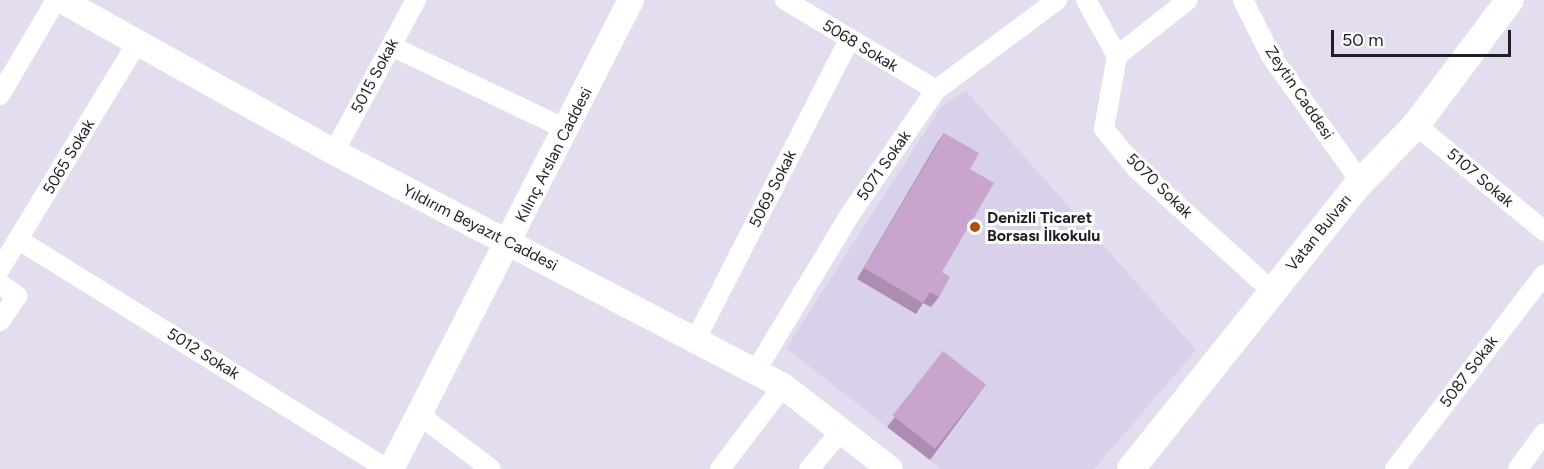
<!DOCTYPE html>
<meta charset="utf-8">
<style>
body{margin:0}
#map{position:relative;width:1544px;height:469px;overflow:hidden;background:#e3ddef;font-family:Figtree,sans-serif}
div>[style]{position:absolute}
.built>*{inset:0;background:#d9d0e9}
.minor>*{height:20px;margin:-10px;padding:0 10px;transform-origin:10px;border-radius:10px;background:#fff}
.tertiary>*{height:26px;margin:-13px;padding:0 13px;transform-origin:13px;border-radius:13px;background:#fff}
.secondary>*{height:28px;margin:-14px;padding:0 14px;transform-origin:14px;border-radius:14px;background:#fff}
.wall>*{inset:0;background:#ac8db1}
.building>*{inset:0;background:#c8a4ce;transform-origin:0 0}
.dots>*{width:16px;height:16px;translate:-50% -50%;box-sizing:border-box;border:3px solid #fff;border-radius:50%}
span{translate:-50% -50%;white-space:nowrap;text-align:center;line-height:1.15;-webkit-text-stroke:6px #fff;paint-order:stroke}
.street-label{font-size:16px;color:#211f26}
.poi-label{font-size:16px;color:#211f26;font-weight:700}
.left{translate:0 -50%;text-align:left}
.scale{position:absolute;left:1331px;top:30px;width:180px;height:27px;box-sizing:border-box;border:3px solid #211f26;border-top:0;padding-left:8px;font-size:18px;line-height:21px;white-space:nowrap;color:#211f26;-webkit-text-stroke:4px #fff;paint-order:stroke}
</style>
<div id="map">
<div class="built">
<i style="clip-path:polygon(966px 91px,1196px 350px,1094px 469px,941px 469px,786px 348px,941px 107px)"></i>
</div>
<div class="minor">
<i style="left:785px;top:0;width:176px;rotate:30.8deg"></i>
<i style="left:1086px;top:0;width:64px;rotate:61deg"></i>
<i style="left:1243px;top:0;width:63px;rotate:63.4deg"></i>
<i style="left:1271px;top:56px;width:155px;rotate:54.5deg"></i>
<i style="left:391px;top:46px;width:194px;rotate:25.4deg"></i>
<i style="left:1117px;top:56px;width:74px;rotate:100.1deg"></i>
<i style="left:1104px;top:129px;width:50px;rotate:50.6deg"></i>
<i style="left:1136px;top:168px;width:183px;rotate:42.1deg"></i>
<i style="left:1117px;top:56px;width:90px;rotate:-38.3deg"></i>
<i style="left:0;top:95px;width:110px;rotate:-59.5deg"></i>
<i style="left:1416px;top:125px;width:166px;rotate:39.6deg"></i>
<i style="left:334px;top:152px;width:173px;rotate:-61.7deg"></i>
<i style="left:19px;top:240px;width:433px;rotate:31.9deg"></i>
<i style="left:0;top:269px;width:264px;rotate:-58.8deg"></i>
<i style="left:0;top:284px;width:21px;rotate:35deg"></i>
<i style="left:17px;top:296px;width:30px;rotate:124deg"></i>
<i style="left:696px;top:339px;width:336px;rotate:-62.9deg"></i>
<i style="left:755px;top:372px;width:186px;rotate:-58.9deg"></i>
<i style="left:851px;top:213px;width:150px;rotate:-55.4deg"></i>
<i style="left:936px;top:90px;width:151px;rotate:-36.6deg"></i>
<i style="left:418px;top:414px;width:91px;rotate:37deg"></i>
<i style="left:720px;top:469px;width:104px;rotate:-52.8deg"></i>
<i style="left:809px;top:469px;width:51px;rotate:-49.8deg"></i>
<i style="left:1395px;top:469px;width:245px;rotate:-52.5deg"></i>
<i style="left:1518px;top:469px;width:44px;rotate:-54.2deg"></i>
</div>
<div class="tertiary">
<i style="left:61px;top:0;width:312px;rotate:29.1deg"></i>
<i style="left:334px;top:152px;width:506px;rotate:27.53deg"></i>
<i style="left:783px;top:386px;width:135px;rotate:37.8deg"></i>
<i style="left:391px;top:469px;width:527px;rotate:-62.9deg"></i>
</div>
<div class="secondary">
<i style="left:1131px;top:469px;width:364px;rotate:-51.4deg"></i>
<i style="left:1358px;top:185px;width:83px;rotate:-46deg"></i>
<i style="left:1416px;top:125px;width:156px;rotate:-53.1deg"></i>
</div>
<div class="wall">
<i style="clip-path:polygon(944px 133px,970px 169px,942px 272px,939px 297px,931px 307px,923px 303px,916px 314px,857px 279px,937px 143px)"></i>
<i style="clip-path:polygon(986px 384px,930px 460px,887px 427px,895px 417px)"></i>
</div>
<div class="building">
<i style="clip-path:polygon(944px 133px,979px 153px,970px 169px,994px 183px,942px 272px,950px 277px,939px 297px,930px 292px,923px 303px,864px 268px)"></i>
<i style="left:943px;top:351px;width:54px;height:82px;rotate:38deg"></i>
</div>
<div class="dots">
<i style="left:975px;top:227px;background:#b04e13"></i>
</div>
<div class="street-label">
<span style="left:860px;top:46px;rotate:31deg">5068 Sokak</span>
<span style="left:375px;top:76px;rotate:-62deg">5015 Sokak</span>
<span style="left:1299px;top:93px;rotate:56deg">Zeytin Caddesi</span>
<span style="left:554px;top:155px;rotate:-63deg">Kılınç Arslan Caddesi</span>
<span style="left:69px;top:157px;rotate:-59deg">5065 Sokak</span>
<span style="left:884px;top:166px;rotate:-55deg">5071 Sokak</span>
<span style="left:1480px;top:178px;rotate:40deg">5107 Sokak</span>
<span style="left:1159px;top:186px;rotate:44deg">5070 Sokak</span>
<span style="left:773px;top:189px;rotate:-63deg">5069 Sokak</span>
<span style="left:480px;top:228px;rotate:27deg">Yıldırım Beyazıt Caddesi</span>
<span style="left:1319px;top:233px;rotate:-51deg">Vatan Bulvarı</span>
<span style="left:203px;top:354px;rotate:32deg">5012 Sokak</span>
<span style="left:1469px;top:372px;rotate:-53deg">5087 Sokak</span>
</div>
<div class="poi-label">
<span class="left" style="left:987px;top:227px">Denizli Ticaret<br>Borsası İlkokulu</span>
</div>
<div class="scale">50 m</div>
</div>
